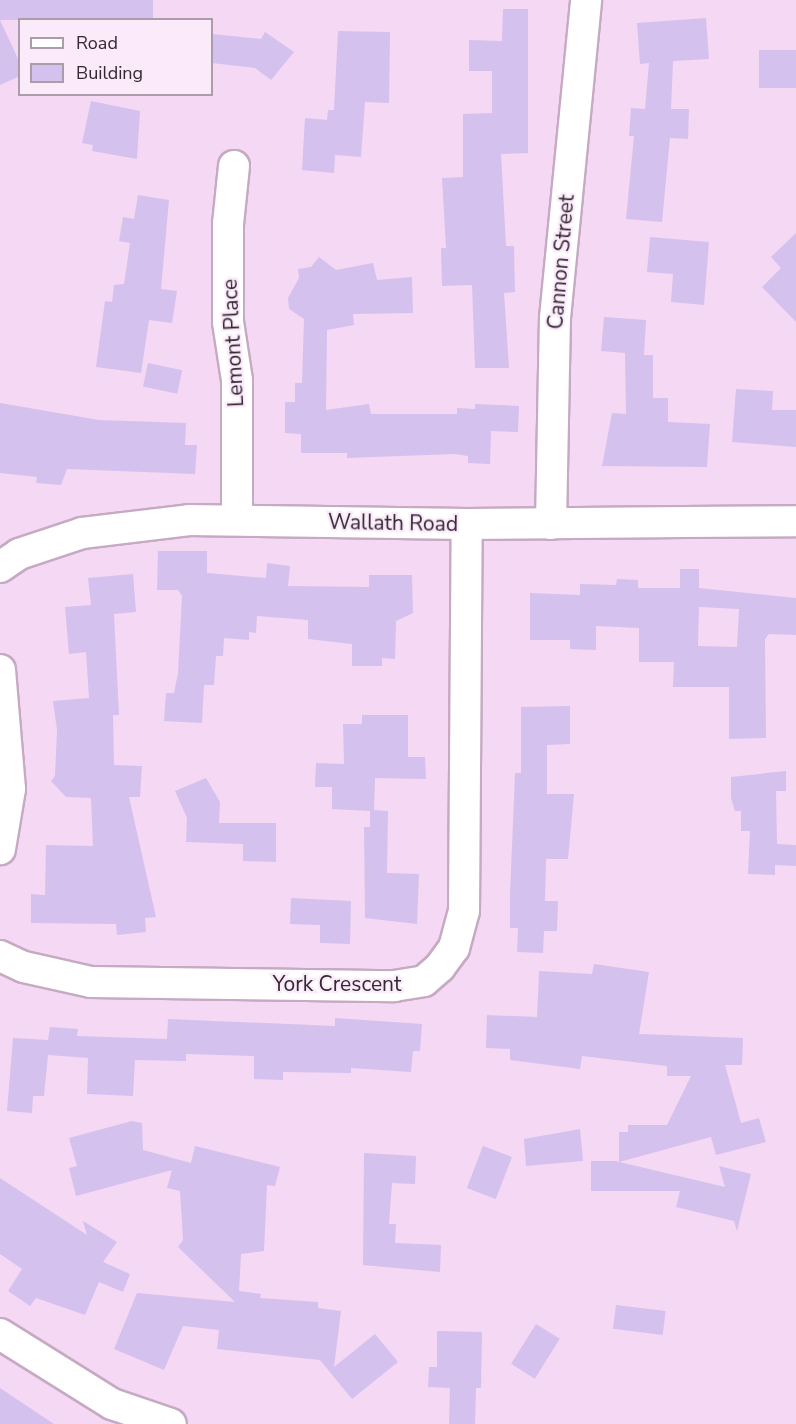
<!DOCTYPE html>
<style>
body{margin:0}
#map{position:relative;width:796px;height:1424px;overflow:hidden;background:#f5d8f3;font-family:"Nunito Sans",sans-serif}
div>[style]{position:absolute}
.building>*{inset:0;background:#d4c1ee;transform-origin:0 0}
.roads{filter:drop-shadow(2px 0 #c6aac3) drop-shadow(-2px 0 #c6aac3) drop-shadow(0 2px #c6aac3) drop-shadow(0 -2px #c6aac3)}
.street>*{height:30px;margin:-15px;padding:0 15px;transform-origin:15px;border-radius:15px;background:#fff}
span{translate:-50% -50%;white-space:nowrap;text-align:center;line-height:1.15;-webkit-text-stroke:4.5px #fbeafa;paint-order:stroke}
.street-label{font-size:21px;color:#332832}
.legend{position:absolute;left:18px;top:18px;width:195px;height:78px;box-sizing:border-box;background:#fbeafa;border:2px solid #ab9caa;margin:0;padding:8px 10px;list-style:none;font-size:18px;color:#332832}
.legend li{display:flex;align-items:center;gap:12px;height:30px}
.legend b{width:30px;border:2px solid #ab9caa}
</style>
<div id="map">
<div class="building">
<i style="left:0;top:0;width:153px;height:20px"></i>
<i style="clip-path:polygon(503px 9px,528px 9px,528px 153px,501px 154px,506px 246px,514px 246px,515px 292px,504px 293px,509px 368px,475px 368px,472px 285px,442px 286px,441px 248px,446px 248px,442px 178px,463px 177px,463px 114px,492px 113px,492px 71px,469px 71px,469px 40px,502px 41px)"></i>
<i style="clip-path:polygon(706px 18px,709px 59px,673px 61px,671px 109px,689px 109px,688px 139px,670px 138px,662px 222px,626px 219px,634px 136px,629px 136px,631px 108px,645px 109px,649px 63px,640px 64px,637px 23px)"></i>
<i style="clip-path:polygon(0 20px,20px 63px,20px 76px,0 85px)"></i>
<i style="clip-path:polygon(338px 31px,390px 32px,389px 103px,365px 102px,361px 157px,335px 155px,334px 173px,302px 170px,305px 118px,327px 120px,328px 110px,334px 110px)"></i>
<i style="clip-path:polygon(265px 32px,294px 52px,271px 80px,255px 68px,212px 63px,212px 34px,261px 39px)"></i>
<i style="left:796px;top:50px;width:38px;height:37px;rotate:90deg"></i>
<i style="clip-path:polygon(91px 101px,140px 111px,137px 159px,92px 151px,93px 145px,82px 143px)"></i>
<i style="clip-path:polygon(138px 195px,169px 200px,161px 289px,177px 291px,172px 323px,149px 320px,141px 373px,96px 367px,105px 301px,112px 302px,114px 285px,124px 284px,130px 243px,119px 241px,123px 217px,134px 219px)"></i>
<i style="clip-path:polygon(796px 233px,796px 322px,762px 287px,781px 268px,771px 257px)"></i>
<i style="clip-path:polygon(650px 237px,709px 242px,704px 305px,671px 302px,673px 274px,647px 272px)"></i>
<i style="clip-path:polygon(319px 257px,336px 270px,373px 263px,377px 280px,412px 277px,413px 313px,353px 314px,354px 325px,327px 330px,326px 410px,369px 404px,371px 414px,457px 414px,457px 408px,475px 409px,475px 404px,519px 406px,518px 432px,491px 431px,490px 464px,468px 463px,468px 456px,455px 454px,347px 458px,347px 453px,301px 453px,301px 434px,285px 433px,285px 402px,295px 402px,295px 383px,302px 383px,304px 319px,289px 309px,288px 298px,299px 278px,298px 269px,311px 267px)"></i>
<i style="clip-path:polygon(604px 317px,646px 320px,644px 355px,653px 355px,653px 398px,668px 398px,668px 422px,710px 424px,707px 467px,602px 466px,612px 413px,626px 414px,625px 353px,601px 351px)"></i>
<i style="left:148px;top:363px;width:35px;height:24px;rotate:12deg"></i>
<i style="clip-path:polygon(736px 389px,773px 391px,772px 410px,796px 410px,796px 447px,732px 442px)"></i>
<i style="clip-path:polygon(0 403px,99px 420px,186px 423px,185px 445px,197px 445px,195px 474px,67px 469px,61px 485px,36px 483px,37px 477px,0 473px)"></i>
<i style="clip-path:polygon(158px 551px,207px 551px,207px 573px,266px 578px,267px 563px,290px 566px,288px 586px,369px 587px,369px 575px,412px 575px,413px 613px,396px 621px,395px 659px,382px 658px,382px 666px,352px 666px,352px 644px,308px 639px,308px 620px,257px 616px,256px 633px,249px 632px,249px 640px,224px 638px,223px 656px,216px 656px,214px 685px,204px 685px,202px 723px,164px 721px,166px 693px,174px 693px,178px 673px,182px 596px,178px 590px,157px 590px)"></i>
<i style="clip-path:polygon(evenodd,680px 569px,699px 569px,699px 588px,796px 598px,796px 635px,769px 634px,765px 639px,766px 738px,729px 739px,729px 687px,673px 687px,674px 662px,639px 662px,639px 628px,596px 626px,596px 650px,570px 649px,570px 640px,530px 640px,530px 593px,580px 595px,580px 584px,616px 585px,617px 579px,638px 580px,638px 588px,680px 588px,680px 569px,699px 607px,739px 609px,737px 647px,698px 646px,699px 607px)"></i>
<i style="clip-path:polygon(133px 574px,136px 612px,114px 614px,119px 715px,113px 715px,114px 765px,142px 766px,140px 797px,129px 797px,156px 917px,145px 918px,146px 932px,117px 935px,116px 924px,31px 923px,31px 894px,45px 895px,46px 845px,93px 846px,91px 798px,66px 797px,51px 781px,55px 776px,57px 730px,53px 701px,89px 698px,86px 652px,69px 654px,65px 607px,91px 605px,88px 578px)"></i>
<i style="clip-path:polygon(570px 706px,570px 744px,547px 745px,547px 794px,574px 794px,568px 859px,546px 859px,545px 901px,558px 901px,557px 931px,544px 931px,543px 953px,517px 952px,518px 928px,510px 928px,510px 895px,515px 773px,521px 773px,521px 707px)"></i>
<i style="clip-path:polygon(362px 715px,408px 715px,408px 757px,425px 757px,426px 779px,375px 778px,374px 810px,388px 811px,387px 873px,419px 874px,417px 924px,365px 918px,364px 827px,370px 827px,370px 811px,332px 809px,332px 787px,315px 787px,316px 763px,344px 764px,343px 724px,362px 724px)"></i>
<i style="clip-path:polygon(786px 771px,786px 791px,776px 791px,777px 844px,796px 845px,796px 866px,775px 865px,775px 875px,748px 874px,750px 831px,741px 831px,741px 811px,735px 811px,731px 798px,731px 777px)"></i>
<i style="clip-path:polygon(206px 778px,220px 802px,219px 823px,276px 823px,276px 862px,243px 861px,243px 844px,186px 842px,187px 818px,175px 791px)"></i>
<i style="clip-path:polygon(291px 898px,351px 901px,350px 944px,320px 943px,320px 925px,290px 924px)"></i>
<i style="clip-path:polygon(594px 964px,649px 972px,639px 1034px,743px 1038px,742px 1065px,725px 1065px,741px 1123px,759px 1118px,766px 1142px,716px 1155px,711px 1137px,619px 1162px,619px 1132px,628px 1132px,628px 1125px,667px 1125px,691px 1076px,667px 1076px,667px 1066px,582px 1056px,580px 1069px,510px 1060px,510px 1049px,486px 1048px,487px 1015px,537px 1017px,539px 971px,592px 974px)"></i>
<i style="clip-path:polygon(335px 1018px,422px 1024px,420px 1051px,413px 1051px,411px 1072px,351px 1068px,351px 1073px,283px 1072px,283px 1080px,254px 1079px,254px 1056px,186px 1054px,186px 1061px,135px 1060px,133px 1096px,87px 1094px,88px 1058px,48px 1055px,44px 1096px,33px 1096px,32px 1113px,7px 1111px,13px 1038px,48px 1040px,50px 1027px,78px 1029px,77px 1036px,167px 1039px,168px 1019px,335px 1026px)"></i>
<i style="clip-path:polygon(132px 1121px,142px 1123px,143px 1150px,191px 1163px,195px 1146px,280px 1167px,275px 1186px,267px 1185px,264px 1251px,241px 1254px,239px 1291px,261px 1294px,260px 1298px,318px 1302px,318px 1308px,341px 1311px,334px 1367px,375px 1334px,398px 1362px,352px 1399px,320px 1360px,217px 1349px,219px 1330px,183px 1326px,164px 1370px,114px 1349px,137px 1293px,235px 1302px,178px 1247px,183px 1240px,180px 1191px,167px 1188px,172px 1170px,76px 1196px,69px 1168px,77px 1166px,69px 1138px)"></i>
<i style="clip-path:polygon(580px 1129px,583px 1161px,526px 1166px,524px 1139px)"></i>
<i style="left:483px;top:1146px;width:31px;height:45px;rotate:21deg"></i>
<i style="clip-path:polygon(364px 1153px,416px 1156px,415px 1184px,392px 1183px,389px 1224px,396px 1224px,395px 1243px,441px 1245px,440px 1272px,363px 1265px)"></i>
<i style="clip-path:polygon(591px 1161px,615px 1161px,725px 1187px,719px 1166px,751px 1174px,737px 1231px,734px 1221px,676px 1207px,680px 1191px,591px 1191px)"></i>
<i style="clip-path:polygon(0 1178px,87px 1235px,83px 1221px,117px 1242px,103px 1262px,130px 1274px,123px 1292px,99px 1282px,85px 1315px,36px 1298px,30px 1306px,8px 1291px,22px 1269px,0 1254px)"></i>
<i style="left:616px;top:1305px;width:50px;height:24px;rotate:7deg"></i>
<i style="left:536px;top:1324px;width:28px;height:47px;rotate:32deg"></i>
<i style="clip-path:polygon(437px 1331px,482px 1332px,481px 1388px,476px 1388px,475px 1424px,449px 1424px,450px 1388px,428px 1387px,429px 1367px,437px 1367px)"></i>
<i style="clip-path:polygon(0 1388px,54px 1424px,0 1424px)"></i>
</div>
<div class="roads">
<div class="street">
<i style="left:234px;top:166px;width:58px;rotate:95.9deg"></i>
<i style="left:228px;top:224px;width:98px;rotate:90deg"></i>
<i style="left:228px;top:322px;width:59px;rotate:81.2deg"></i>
<i style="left:237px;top:380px;width:140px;rotate:90deg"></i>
<i style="left:551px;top:524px;width:206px;rotate:-88.9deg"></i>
<i style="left:555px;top:318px;width:320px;rotate:-84.4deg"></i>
<i style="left:0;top:567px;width:23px;rotate:-34deg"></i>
<i style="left:19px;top:554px;width:66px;rotate:-18.4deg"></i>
<i style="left:82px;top:533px;width:108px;rotate:-6.9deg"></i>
<i style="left:189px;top:520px;width:278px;rotate:0.8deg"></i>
<i style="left:467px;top:524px;width:329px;rotate:-0.5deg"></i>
<i style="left:0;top:670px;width:119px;rotate:85.2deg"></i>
<i style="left:10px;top:789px;width:61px;rotate:99.5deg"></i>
<i style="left:0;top:956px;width:26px;rotate:25deg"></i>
<i style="left:24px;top:967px;width:69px;rotate:12.6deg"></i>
<i style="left:91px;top:982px;width:303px;rotate:0.8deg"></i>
<i style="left:394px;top:986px;width:30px;rotate:-9deg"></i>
<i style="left:424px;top:981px;width:21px;rotate:-41deg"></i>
<i style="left:440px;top:967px;width:24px;rotate:-54deg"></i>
<i style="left:454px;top:948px;width:38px;rotate:-75deg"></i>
<i style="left:464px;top:911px;width:387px;rotate:-89.6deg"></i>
<i style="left:0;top:1334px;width:132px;rotate:32deg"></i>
<i style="left:112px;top:1404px;width:62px;rotate:18.7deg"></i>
</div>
</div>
<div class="street-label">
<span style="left:561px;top:262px;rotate:-85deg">Cannon Street</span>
<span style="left:233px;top:343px;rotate:-93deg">Lemont Place</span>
<span style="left:393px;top:523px;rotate:1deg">Wallath Road</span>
<span style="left:337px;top:984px">York Crescent</span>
</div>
<ul class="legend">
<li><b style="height:8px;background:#fff"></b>Road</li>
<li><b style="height:16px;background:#d4c1ee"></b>Building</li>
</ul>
</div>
